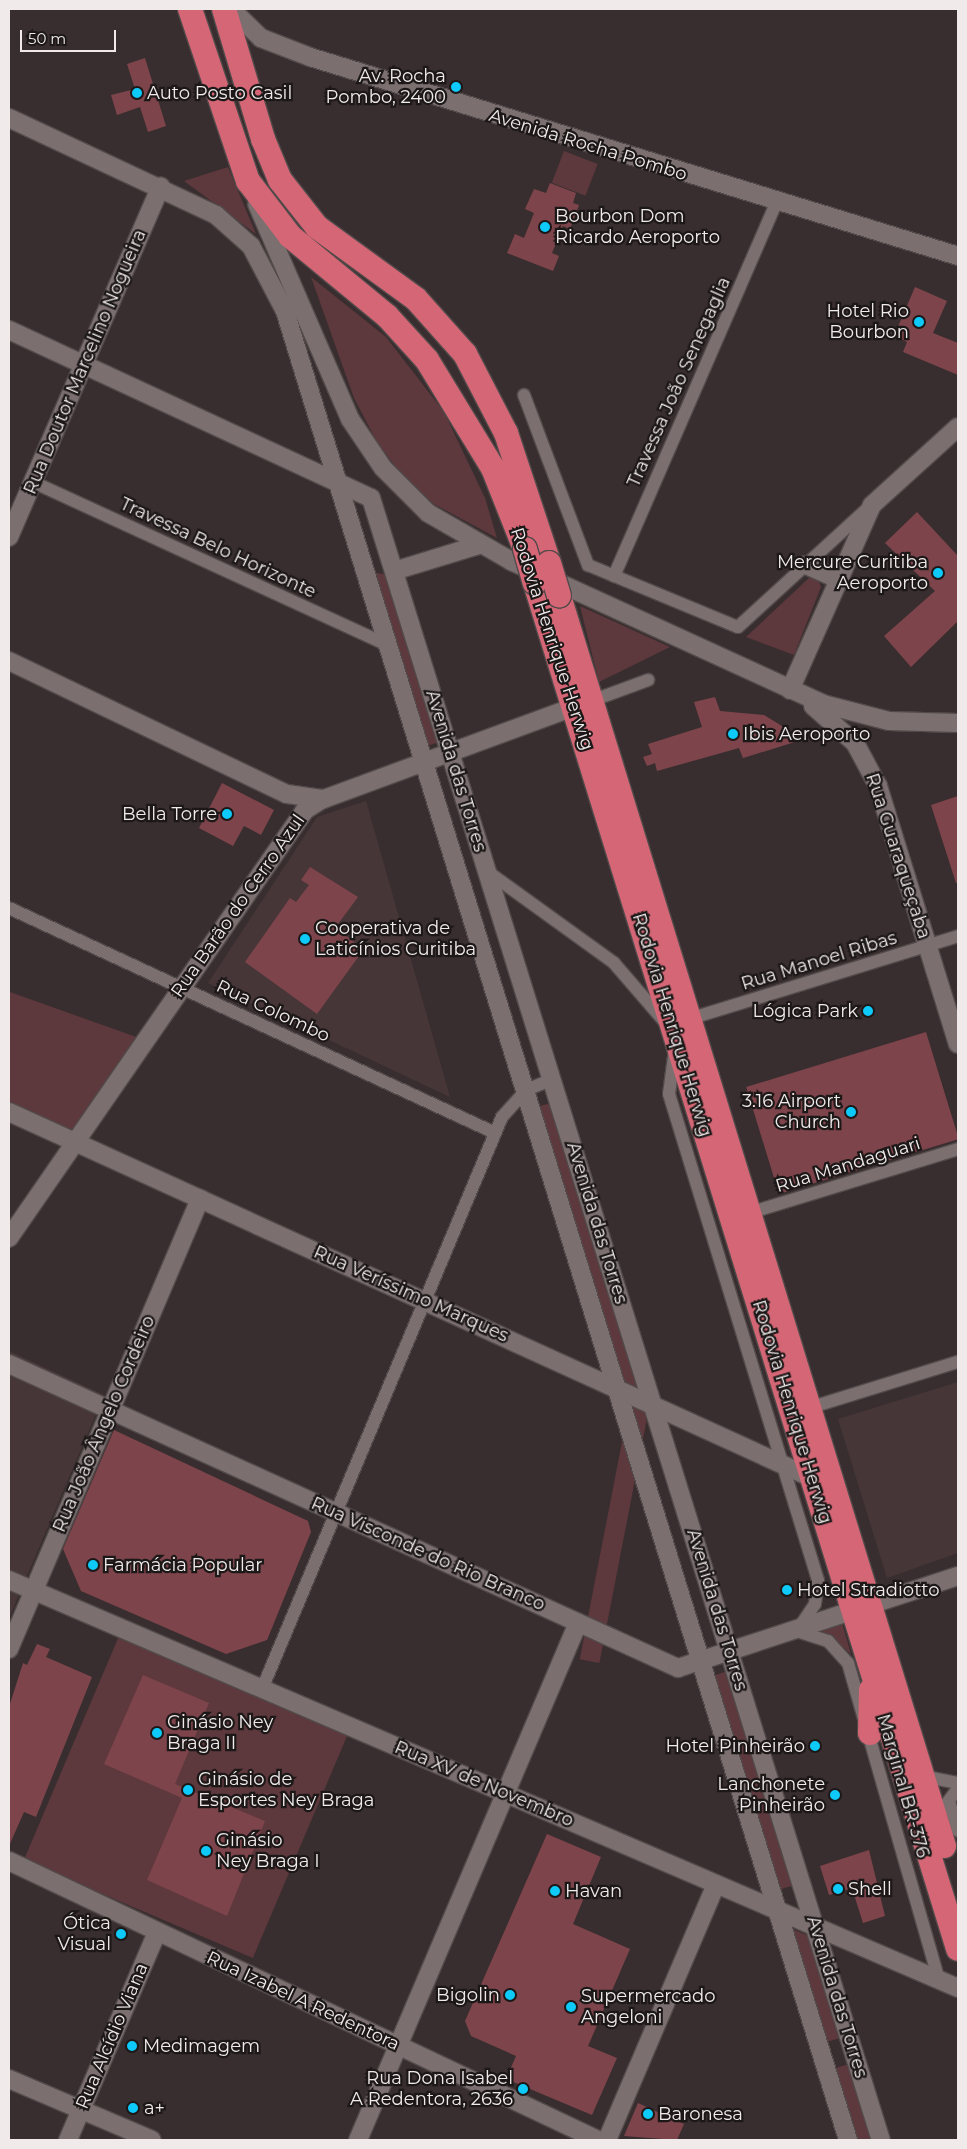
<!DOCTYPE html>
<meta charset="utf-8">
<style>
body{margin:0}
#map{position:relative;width:967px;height:2149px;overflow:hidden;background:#392e2f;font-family:Montserrat,sans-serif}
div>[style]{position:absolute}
.built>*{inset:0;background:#473638}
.green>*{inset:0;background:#5d383c;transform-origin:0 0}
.building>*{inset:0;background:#7e444b;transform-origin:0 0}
.roads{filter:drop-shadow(1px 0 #524a4a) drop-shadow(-1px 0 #524a4a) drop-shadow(0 1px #524a4a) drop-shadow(0 -1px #524a4a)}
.street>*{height:12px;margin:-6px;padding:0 6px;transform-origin:6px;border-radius:6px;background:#7b6f70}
.secondary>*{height:18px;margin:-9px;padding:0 9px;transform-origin:9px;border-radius:9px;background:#7b6f70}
.highway>*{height:24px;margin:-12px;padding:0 12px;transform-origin:12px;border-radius:12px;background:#d46675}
.bridges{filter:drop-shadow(1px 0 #524a4a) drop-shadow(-1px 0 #524a4a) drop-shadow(0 1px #524a4a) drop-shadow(0 -1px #524a4a)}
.highway-bridge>*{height:24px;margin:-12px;padding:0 12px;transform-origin:12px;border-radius:12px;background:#d46675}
.dots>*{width:14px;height:14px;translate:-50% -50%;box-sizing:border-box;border:2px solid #1d1818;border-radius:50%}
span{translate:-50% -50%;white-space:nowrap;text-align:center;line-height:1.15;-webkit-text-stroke:4.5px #1d1818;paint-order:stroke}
.poi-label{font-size:18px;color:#f0eaea}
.right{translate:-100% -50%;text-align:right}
.left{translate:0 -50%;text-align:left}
.street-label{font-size:18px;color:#f0eaea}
.frame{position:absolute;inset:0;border:10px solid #f0eaea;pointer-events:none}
.scale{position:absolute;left:20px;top:30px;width:96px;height:22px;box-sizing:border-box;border:2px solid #f0eaea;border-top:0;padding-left:6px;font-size:15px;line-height:18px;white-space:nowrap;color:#f0eaea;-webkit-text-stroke:4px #1d1818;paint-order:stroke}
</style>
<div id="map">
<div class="built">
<i style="clip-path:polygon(366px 801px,450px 1097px,208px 983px,317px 817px)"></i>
<i style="clip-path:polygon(9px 1351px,104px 1395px,9px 1618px)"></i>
<i style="clip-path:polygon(958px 1382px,958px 1553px,887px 1578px,838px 1419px)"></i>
</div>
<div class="green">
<i style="left:564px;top:151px;width:36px;height:34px;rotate:21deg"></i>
<i style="clip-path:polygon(228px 167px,256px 234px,184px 181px)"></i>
<i style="clip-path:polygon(311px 277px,386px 337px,444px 412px,485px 498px,497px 538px,434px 504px,404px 478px,377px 442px,354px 398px)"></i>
<i style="clip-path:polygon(378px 573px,388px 575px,442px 741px,424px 747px,371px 576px)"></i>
<i style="clip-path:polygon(809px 578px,818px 579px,821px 587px,794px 655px,746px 637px)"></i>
<i style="clip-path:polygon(580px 606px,670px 647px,599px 682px)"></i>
<i style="clip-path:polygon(10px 992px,139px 1038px,72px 1135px,9px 1107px)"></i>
<i style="clip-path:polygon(552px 1103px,641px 1387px,622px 1386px,539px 1106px)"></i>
<i style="left:629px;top:1406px;width:20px;height:258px;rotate:11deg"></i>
<i style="clip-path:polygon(842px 1623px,851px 1654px,833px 1638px,813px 1632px)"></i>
<i style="left:119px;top:1636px;width:249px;height:244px;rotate:23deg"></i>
<i style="left:728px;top:1671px;width:224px;height:16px;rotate:73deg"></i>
<i style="clip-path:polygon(787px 1927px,809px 1936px,840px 2038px,823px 2043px)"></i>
<i style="left:849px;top:2064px;width:79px;height:20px;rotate:73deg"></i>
</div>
<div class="building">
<i style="clip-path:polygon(145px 58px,166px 126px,148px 132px,140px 107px,117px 115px,111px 95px,135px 89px,127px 64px)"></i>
<i style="clip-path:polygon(550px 183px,576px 193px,573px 203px,579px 205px,570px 229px,563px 226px,552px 253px,559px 256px,553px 271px,507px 253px,515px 234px,524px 238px,534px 213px,525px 209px,534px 189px,546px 193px)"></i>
<i style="clip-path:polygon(915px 287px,947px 301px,933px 333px,958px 343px,958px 375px,903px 352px,907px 342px,894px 336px)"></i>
<i style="clip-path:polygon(917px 512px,958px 556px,958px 621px,911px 667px,884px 636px,935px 591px,885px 543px)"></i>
<i style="clip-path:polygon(715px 697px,720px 711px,764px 715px,782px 726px,795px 742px,743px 758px,739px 748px,657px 771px,655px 763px,647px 766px,643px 757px,652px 754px,648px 744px,702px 727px,694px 702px)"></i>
<i style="clip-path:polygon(222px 783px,274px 810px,261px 835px,244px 826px,233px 846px,199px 828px)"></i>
<i style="clip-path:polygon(958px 796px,958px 883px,956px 883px,931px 805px)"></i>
<i style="clip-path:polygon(310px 867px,358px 897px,335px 928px,364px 949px,317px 1014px,245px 962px,290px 898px,296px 902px,309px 885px,301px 880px)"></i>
<i style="left:926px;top:1032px;width:112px;height:188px;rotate:73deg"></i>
<i style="clip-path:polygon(114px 1430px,308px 1521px,311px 1532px,267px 1640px,226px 1654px,81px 1591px,63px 1549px)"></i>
<i style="clip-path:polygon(37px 1644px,50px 1649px,46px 1657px,92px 1677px,36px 1817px,24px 1812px,9px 1846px,9px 1707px,23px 1663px,27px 1665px)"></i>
<i style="clip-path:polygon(143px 1675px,209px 1703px,175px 1784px,265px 1821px,227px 1916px,147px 1880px,182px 1798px,104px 1764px)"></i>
<i style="clip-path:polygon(547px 1834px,601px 1857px,573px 1924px,630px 1949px,588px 2046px,617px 2058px,592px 2115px,506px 2079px,516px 2056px,471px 2036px,465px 2021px)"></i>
<i style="clip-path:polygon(869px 1850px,885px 1916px,863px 1923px,852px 1888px,829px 1895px,820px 1866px)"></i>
<i style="clip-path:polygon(638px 2103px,684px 2124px,677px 2140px,624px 2136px)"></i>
</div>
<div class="roads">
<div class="street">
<i style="left:524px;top:395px;width:182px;rotate:69.4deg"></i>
<i style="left:588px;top:565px;width:162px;rotate:22.5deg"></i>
<i style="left:738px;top:627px;width:176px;rotate:-42.5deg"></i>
<i style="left:33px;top:482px;width:392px;rotate:24.7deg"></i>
<i style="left:614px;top:576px;width:408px;rotate:-66.5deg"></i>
<i style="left:591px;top:701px;width:61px;rotate:-20.2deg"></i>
<i style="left:488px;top:872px;width:155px;rotate:35.8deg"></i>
<i style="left:614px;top:963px;width:77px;rotate:49.2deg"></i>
<i style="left:9px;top:908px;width:536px;rotate:24.84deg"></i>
<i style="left:689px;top:1019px;width:282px;rotate:-17.1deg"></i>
<i style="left:675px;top:1049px;width:45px;rotate:97.6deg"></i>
<i style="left:669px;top:1094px;width:508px;rotate:72.96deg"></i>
<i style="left:818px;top:1580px;width:24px;rotate:97deg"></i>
<i style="left:815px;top:1604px;width:32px;rotate:124deg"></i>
<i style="left:797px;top:1631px;width:33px;rotate:18deg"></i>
<i style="left:828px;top:1641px;width:30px;rotate:48deg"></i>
<i style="left:848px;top:1663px;width:331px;rotate:74deg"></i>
<i style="left:749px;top:1213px;width:219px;rotate:-17deg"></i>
<i style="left:809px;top:1408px;width:156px;rotate:-17.2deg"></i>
<i style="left:262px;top:1689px;width:620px;rotate:-67.24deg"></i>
<i style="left:502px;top:1117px;width:36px;rotate:-48deg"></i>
<i style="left:526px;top:1090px;width:29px;rotate:-22deg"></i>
<i style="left:922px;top:1776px;width:37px;rotate:11deg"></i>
<i style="left:949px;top:1801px;width:31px;rotate:73deg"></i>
<i style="left:935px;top:1819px;width:38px;rotate:-53deg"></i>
</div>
<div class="secondary">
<i style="left:231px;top:9px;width:42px;rotate:44deg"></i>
<i style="left:261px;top:38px;width:53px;rotate:21.2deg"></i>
<i style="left:310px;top:57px;width:678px;rotate:17.07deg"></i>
<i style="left:9px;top:118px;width:229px;rotate:25.1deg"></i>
<i style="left:216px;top:215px;width:47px;rotate:41.5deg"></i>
<i style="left:251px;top:246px;width:73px;rotate:62.4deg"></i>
<i style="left:285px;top:311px;width:1914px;rotate:72.89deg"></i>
<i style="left:257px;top:204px;width:234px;rotate:66.6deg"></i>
<i style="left:350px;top:419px;width:59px;rotate:56deg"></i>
<i style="left:383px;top:468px;width:64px;rotate:45deg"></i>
<i style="left:428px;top:513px;width:96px;rotate:30deg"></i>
<i style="left:511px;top:561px;width:343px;rotate:24.6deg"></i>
<i style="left:823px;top:704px;width:68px;rotate:14.4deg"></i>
<i style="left:889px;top:721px;width:69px;rotate:1.7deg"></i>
<i style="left:9px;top:330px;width:399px;rotate:24.9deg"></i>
<i style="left:371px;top:498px;width:1719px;rotate:72.75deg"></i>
<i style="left:9px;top:537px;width:382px;rotate:-66.6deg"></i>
<i style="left:806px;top:565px;width:36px;rotate:24deg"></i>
<i style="left:394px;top:571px;width:89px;rotate:-17deg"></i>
<i style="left:9px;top:661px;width:308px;rotate:25.6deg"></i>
<i style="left:287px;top:794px;width:37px;rotate:8deg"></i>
<i style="left:790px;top:690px;width:202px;rotate:-66.1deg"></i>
<i style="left:872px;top:505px;width:116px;rotate:-42.2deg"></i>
<i style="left:813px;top:706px;width:56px;rotate:41.4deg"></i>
<i style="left:855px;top:743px;width:49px;rotate:61.9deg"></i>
<i style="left:878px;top:786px;width:270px;rotate:72.8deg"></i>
<i style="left:9px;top:1112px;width:882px;rotate:24.5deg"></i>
<i style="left:9px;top:1238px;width:520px;rotate:-55.33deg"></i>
<i style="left:305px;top:810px;width:19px;rotate:-32deg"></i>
<i style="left:321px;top:800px;width:270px;rotate:-20.2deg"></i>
<i style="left:9px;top:1364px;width:735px;rotate:24.44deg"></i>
<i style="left:678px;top:1668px;width:295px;rotate:-18.2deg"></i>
<i style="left:9px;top:1580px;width:1033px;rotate:23.26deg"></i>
<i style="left:9px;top:1649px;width:489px;rotate:-67deg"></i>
<i style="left:9px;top:1861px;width:652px;rotate:25.35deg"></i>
<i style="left:9px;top:2079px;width:155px;rotate:23.1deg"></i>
<i style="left:68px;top:2140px;width:226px;rotate:-66.8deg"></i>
<i style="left:358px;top:2140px;width:562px;rotate:-66.95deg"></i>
<i style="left:607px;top:2140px;width:278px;rotate:-66.9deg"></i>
</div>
<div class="highway">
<i style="left:190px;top:9px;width:182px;rotate:71.4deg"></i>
<i style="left:248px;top:181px;width:69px;rotate:52.6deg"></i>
<i style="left:290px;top:236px;width:126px;rotate:39.5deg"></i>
<i style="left:387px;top:316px;width:59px;rotate:47.7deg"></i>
<i style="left:427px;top:360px;width:127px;rotate:58.6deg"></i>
<i style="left:493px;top:468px;width:87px;rotate:68.4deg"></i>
<i style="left:224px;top:9px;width:136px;rotate:73.3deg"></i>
<i style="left:263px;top:139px;width:44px;rotate:67.5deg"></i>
<i style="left:280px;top:180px;width:60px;rotate:51.8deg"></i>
<i style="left:317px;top:227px;width:122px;rotate:36deg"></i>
<i style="left:416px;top:299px;width:74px;rotate:48.3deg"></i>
<i style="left:465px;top:354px;width:89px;rotate:62.6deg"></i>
<i style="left:506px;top:433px;width:137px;rotate:71.7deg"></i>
<i style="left:535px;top:583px;width:1430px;rotate:72.79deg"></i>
<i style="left:559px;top:596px;width:1308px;rotate:72.88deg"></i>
<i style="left:870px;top:1733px;width:43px;rotate:-88.7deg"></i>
</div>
</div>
<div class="bridges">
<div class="highway-bridge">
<i style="left:525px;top:549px;width:35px;rotate:74deg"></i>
<i style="left:549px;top:563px;width:34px;rotate:73deg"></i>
</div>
</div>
<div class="dots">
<i style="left:456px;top:87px;background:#0ecafa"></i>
<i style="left:137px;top:93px;background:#0ecafa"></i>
<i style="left:545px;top:227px;background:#0ecafa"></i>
<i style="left:919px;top:322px;background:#0ecafa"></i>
<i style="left:938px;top:573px;background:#0ecafa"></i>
<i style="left:733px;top:734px;background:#0ecafa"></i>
<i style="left:227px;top:814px;background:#0ecafa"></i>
<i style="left:305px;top:939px;background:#0ecafa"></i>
<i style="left:868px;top:1011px;background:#0ecafa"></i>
<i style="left:851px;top:1112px;background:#0ecafa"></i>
<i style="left:93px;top:1565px;background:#0ecafa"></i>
<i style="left:787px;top:1590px;background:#0ecafa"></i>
<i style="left:157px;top:1733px;background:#0ecafa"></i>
<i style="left:815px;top:1746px;background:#0ecafa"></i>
<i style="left:188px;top:1790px;background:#0ecafa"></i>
<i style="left:835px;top:1795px;background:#0ecafa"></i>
<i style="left:206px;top:1851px;background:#0ecafa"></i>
<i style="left:838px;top:1889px;background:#0ecafa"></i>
<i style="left:555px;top:1891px;background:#0ecafa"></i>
<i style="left:121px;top:1934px;background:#0ecafa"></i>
<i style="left:510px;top:1995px;background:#0ecafa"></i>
<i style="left:571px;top:2007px;background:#0ecafa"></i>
<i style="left:132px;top:2046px;background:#0ecafa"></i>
<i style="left:523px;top:2089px;background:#0ecafa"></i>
<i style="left:133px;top:2108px;background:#0ecafa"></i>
<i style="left:648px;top:2114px;background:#0ecafa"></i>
</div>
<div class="poi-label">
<span class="right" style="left:446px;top:87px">Av. Rocha<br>Pombo, 2400</span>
<span class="left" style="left:147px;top:93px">Auto Posto Casil</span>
<span class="left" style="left:555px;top:227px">Bourbon Dom<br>Ricardo Aeroporto</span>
<span class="right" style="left:909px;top:322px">Hotel Rio<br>Bourbon</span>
<span class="right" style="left:928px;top:573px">Mercure Curitiba<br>Aeroporto</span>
<span class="left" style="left:743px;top:734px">Ibis Aeroporto</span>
<span class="right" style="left:217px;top:814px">Bella Torre</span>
<span class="left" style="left:315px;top:939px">Cooperativa de<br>Laticínios Curitiba</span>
<span class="right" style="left:858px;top:1011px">Lógica Park</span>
<span class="right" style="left:841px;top:1112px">3.16 Airport<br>Church</span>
<span class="left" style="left:103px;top:1565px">Farmácia Popular</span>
<span class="left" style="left:797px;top:1590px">Hotel Stradiotto</span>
<span class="left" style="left:167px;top:1733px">Ginásio Ney<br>Braga II</span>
<span class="right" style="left:805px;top:1746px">Hotel Pinheirão</span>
<span class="left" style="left:198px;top:1790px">Ginásio de<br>Esportes Ney Braga</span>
<span class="right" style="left:825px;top:1795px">Lanchonete<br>Pinheirão</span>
<span class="left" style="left:216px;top:1851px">Ginásio<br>Ney Braga I</span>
<span class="left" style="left:848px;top:1889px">Shell</span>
<span class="left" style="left:565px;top:1891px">Havan</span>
<span class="right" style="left:111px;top:1934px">Ótica<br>Visual</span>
<span class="right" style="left:500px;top:1995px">Bigolin</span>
<span class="left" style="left:581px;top:2007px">Supermercado<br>Angeloni</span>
<span class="left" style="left:143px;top:2046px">Medimagem</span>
<span class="right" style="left:513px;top:2089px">Rua Dona Isabel<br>A Redentora, 2636</span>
<span class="left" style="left:144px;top:2108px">a+</span>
<span class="left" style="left:658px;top:2114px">Baronesa</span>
</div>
<div class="street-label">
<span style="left:588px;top:145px;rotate:17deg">Avenida Rocha Pombo</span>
<span style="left:85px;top:362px;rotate:-67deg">Rua Doutor Marcelino Nogueira</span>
<span style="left:679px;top:382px;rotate:-66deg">Travessa João Senegaglia</span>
<span style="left:218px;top:548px;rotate:25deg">Travessa Belo Horizonte</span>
<span style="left:552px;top:639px;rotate:72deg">Rodovia Henrique Herwig</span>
<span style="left:456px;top:771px;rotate:73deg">Avenida das Torres</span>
<span style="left:898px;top:856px;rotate:72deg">Rua Guaraqueçaba</span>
<span style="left:238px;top:906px;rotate:-55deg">Rua Barão do Cerro Azul</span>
<span style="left:819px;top:961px;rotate:-17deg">Rua Manoel Ribas</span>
<span style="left:273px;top:1011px;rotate:25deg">Rua Colombo</span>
<span style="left:672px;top:1025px;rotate:73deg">Rodovia Henrique Herwig</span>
<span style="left:848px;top:1165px;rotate:-17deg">Rua Mandaguari</span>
<span style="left:597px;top:1223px;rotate:73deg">Avenida das Torres</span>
<span style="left:411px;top:1294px;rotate:24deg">Rua Veríssimo Marques</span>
<span style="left:792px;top:1412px;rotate:73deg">Rodovia Henrique Herwig</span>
<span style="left:104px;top:1424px;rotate:-67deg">Rua João Ângelo Cordeiro</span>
<span style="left:428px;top:1554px;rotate:24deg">Rua Visconde do Rio Branco</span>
<span style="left:717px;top:1610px;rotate:73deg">Avenida das Torres</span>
<span style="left:484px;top:1784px;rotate:23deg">Rua XV de Novembro</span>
<span style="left:903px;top:1786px;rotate:74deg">Marginal BR-376</span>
<span style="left:837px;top:1997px;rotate:73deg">Avenida das Torres</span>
<span style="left:303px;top:2001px;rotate:25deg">Rua Izabel A Redentora</span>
<span style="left:112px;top:2036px;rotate:-67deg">Rua Alcídio Viana</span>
</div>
<div class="frame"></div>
<div class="scale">50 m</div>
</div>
